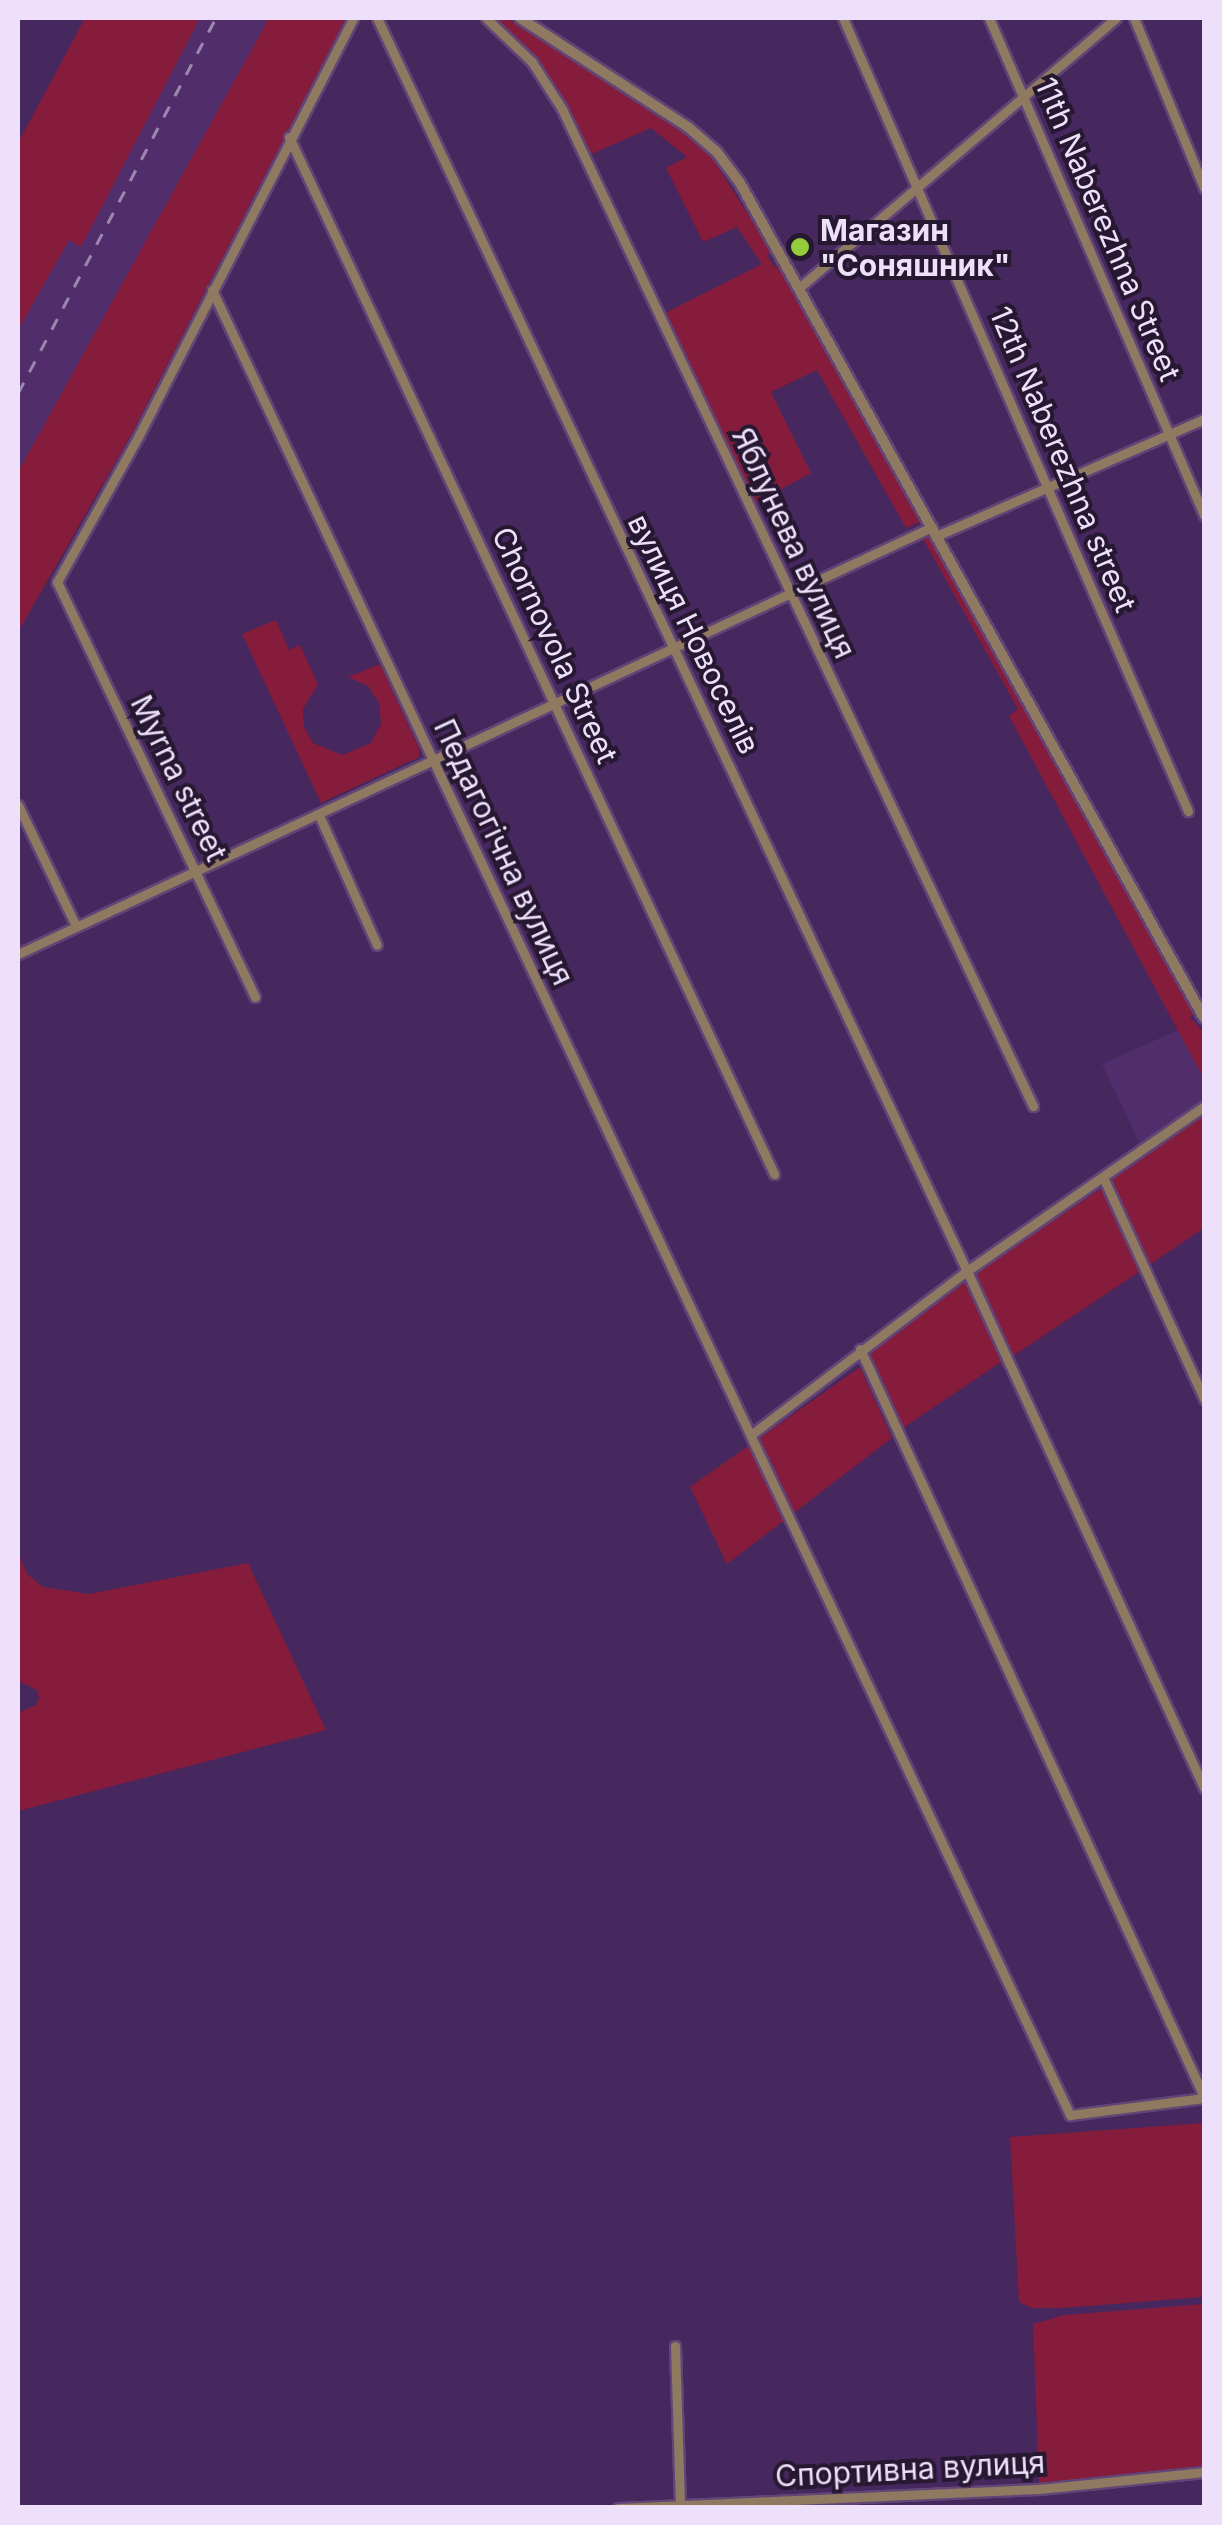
<!DOCTYPE html>
<meta charset="utf-8">
<style>
body{margin:0}
#map{position:relative;width:1222px;height:2525px;overflow:hidden;background:#46275e;font-family:Inter,sans-serif}
div>[style]{position:absolute}
.built>*{inset:0;background:#512e6b}
.green>*{inset:0;background:#851c3c}
.roads{filter:drop-shadow(2px 0 #614577) drop-shadow(-2px 0 #614577) drop-shadow(0 2px #614577) drop-shadow(0 -2px #614577)}
.minor>*{height:9px;margin:-4.5px;padding:0 4.5px;transform-origin:4.5px;border-radius:4.5px;background:#8f7961}
.tertiary>*{height:10px;margin:-5px;padding:0 5px;transform-origin:5px;border-radius:5px;background:#8f7961}
.rail>*{height:2.5px;margin-top:-1.25px;transform-origin:0;background:repeating-linear-gradient(90deg,#9d87af 0 12px,transparent 0 24px)}
.dots>*{width:28px;height:28px;translate:-50% -50%;box-sizing:border-box;border:5px solid #261831;border-radius:50%}
span{translate:-50% -50%;white-space:nowrap;text-align:center;line-height:1.15;-webkit-text-stroke:8px #261831;paint-order:stroke}
.street-label{font-size:30px;color:#eee0fb}
.poi-label{font-size:30px;color:#eee0fb;font-weight:700}
.left{translate:0 -50%;text-align:left}
.frame{position:absolute;inset:0;border:20px solid #eee0fb;pointer-events:none}
</style>
<div id="map">
<div class="built">
<i style="clip-path:polygon(200px 18px,269px 18px,18px 472px,18px 330px,69px 240px,81px 246px)"></i>
<i style="clip-path:polygon(1178px 1030px,1204px 1079px,1204px 1101px,1141px 1146px,1102px 1064px)"></i>
</div>
<div class="green">
<i style="clip-path:polygon(85px 18px,200px 18px,81px 247px,69px 240px,18px 330px,18px 143px)"></i>
<i style="clip-path:polygon(269px 18px,346px 18px,131px 435px,18px 632px,18px 472px)"></i>
<i style="clip-path:polygon(492px 18px,507px 18px,683px 132px,711px 156px,772px 252px,767px 255px,774px 267px,779px 265px,920px 522px,906px 528px,817px 370px,771px 392px,811px 473px,752px 505px,663px 314px,762px 264px,737px 227px,703px 242px,666px 168px,687px 157px,651px 128px,589px 155px,536px 59px)"></i>
<i style="clip-path:polygon(928px 535px,1194px 1014px,1190px 1017px,1204px 1033px,1204px 1079px,1009px 716px,1018px 709px,922px 537px)"></i>
<i style="clip-path:polygon(276px 620px,289px 650px,300px 645px,318px 684px,303px 709px,304px 727px,313px 743px,342px 755px,371px 743px,381px 724px,379px 703px,368px 686px,348px 677px,380px 664px,419px 748px,419px 757px,321px 803px,242px 634px)"></i>
<i style="clip-path:polygon(1204px 1114px,1204px 1228px,1148px 1266px,1109px 1177px)"></i>
<i style="clip-path:polygon(1102px 1188px,1139px 1272px,1013px 1356px,974px 1273px)"></i>
<i style="clip-path:polygon(966px 1279px,1001px 1362px,900px 1430px,865px 1350px)"></i>
<i style="clip-path:polygon(860px 1367px,892px 1438px,727px 1564px,690px 1487px)"></i>
<i style="clip-path:polygon(18px 1552px,27px 1574px,43px 1587px,89px 1594px,248px 1563px,326px 1730px,18px 1811px,18px 1713px,36px 1705px,39px 1698px,37px 1690px,18px 1681px)"></i>
<i style="clip-path:polygon(1204px 2123px,1204px 2297px,1062px 2308px,1032px 2308px,1019px 2302px,1010px 2137px)"></i>
<i style="clip-path:polygon(1204px 2304px,1204px 2466px,1039px 2483px,1033px 2324px,1064px 2315px)"></i>
</div>
<div class="roads">
<div class="minor">
<i style="left:377px;top:18px;width:1385px;rotate:64.79deg"></i>
<i style="left:967px;top:1271px;width:569px;rotate:65.37deg"></i>
<i style="left:486px;top:18px;width:64px;rotate:43.7deg"></i>
<i style="left:532px;top:62px;width:56px;rotate:57.4deg"></i>
<i style="left:562px;top:109px;width:1103px;rotate:64.71deg"></i>
<i style="left:843px;top:18px;width:865px;rotate:66.49deg"></i>
<i style="left:989px;top:18px;width:542px;rotate:66.61deg"></i>
<i style="left:1134px;top:18px;width:184px;rotate:67.6deg"></i>
<i style="left:289px;top:137px;width:1145px;rotate:64.93deg"></i>
<i style="left:800px;top:287px;width:415px;rotate:-40.4deg"></i>
<i style="left:212px;top:290px;width:2017px;rotate:64.82deg"></i>
<i style="left:1070px;top:2115px;width:135px;rotate:-7.2deg"></i>
<i style="left:936px;top:536px;width:292px;rotate:-23.6deg"></i>
<i style="left:18px;top:805px;width:134px;rotate:64.4deg"></i>
<i style="left:319px;top:815px;width:142px;rotate:66deg"></i>
<i style="left:18px;top:954px;width:1009px;rotate:-25.04deg"></i>
<i style="left:255px;top:997px;width:460px;rotate:-115.5deg"></i>
<i style="left:57px;top:582px;width:168px;rotate:-60.8deg"></i>
<i style="left:139px;top:435px;width:469px;rotate:-62.8deg"></i>
<i style="left:1103px;top:1177px;width:244px;rotate:65.5deg"></i>
<i style="left:860px;top:1349px;width:823px;rotate:65.3deg"></i>
<i style="left:752px;top:1434px;width:270px;rotate:-37.2deg"></i>
<i style="left:967px;top:1271px;width:289px;rotate:-34.8deg"></i>
<i style="left:675px;top:2346px;width:159px;rotate:88.2deg"></i>
<i style="left:618px;top:2508px;width:421px;rotate:-2.6deg"></i>
<i style="left:1039px;top:2489px;width:166px;rotate:-5.9deg"></i>
</div>
<div class="tertiary">
<i style="left:520px;top:18px;width:200px;rotate:33deg"></i>
<i style="left:688px;top:127px;width:37px;rotate:41deg"></i>
<i style="left:716px;top:151px;width:40px;rotate:53deg"></i>
<i style="left:740px;top:183px;width:955px;rotate:60.94deg"></i>
</div>
</div>
<div class="rail">
<i style="left:18px;top:393px;width:424px;rotate:-62.2deg"></i>
</div>
<div class="dots">
<i style="left:800px;top:247px;background:#95cc3b"></i>
</div>
<div class="street-label">
<span style="left:1108px;top:229px;rotate:67deg">11th Naberezhna Street</span>
<span style="left:1063px;top:459px;rotate:67deg">12th Naberezhna street</span>
<span style="left:794px;top:543px;rotate:65deg">Яблунева вулиця</span>
<span style="left:694px;top:634px;rotate:64deg">вулиця Новоселів</span>
<span style="left:555px;top:645px;rotate:65deg">Chornovola Street</span>
<span style="left:179px;top:778px;rotate:64deg">Myrna street</span>
<span style="left:504px;top:852px;rotate:65deg">Педагогічна вулиця</span>
<span style="left:910px;top:2469px;rotate:-3deg">Спортивна вулиця</span>
</div>
<div class="poi-label">
<span class="left" style="left:820px;top:247px">Магазин<br>"Соняшник"</span>
</div>
<div class="frame"></div>
</div>
